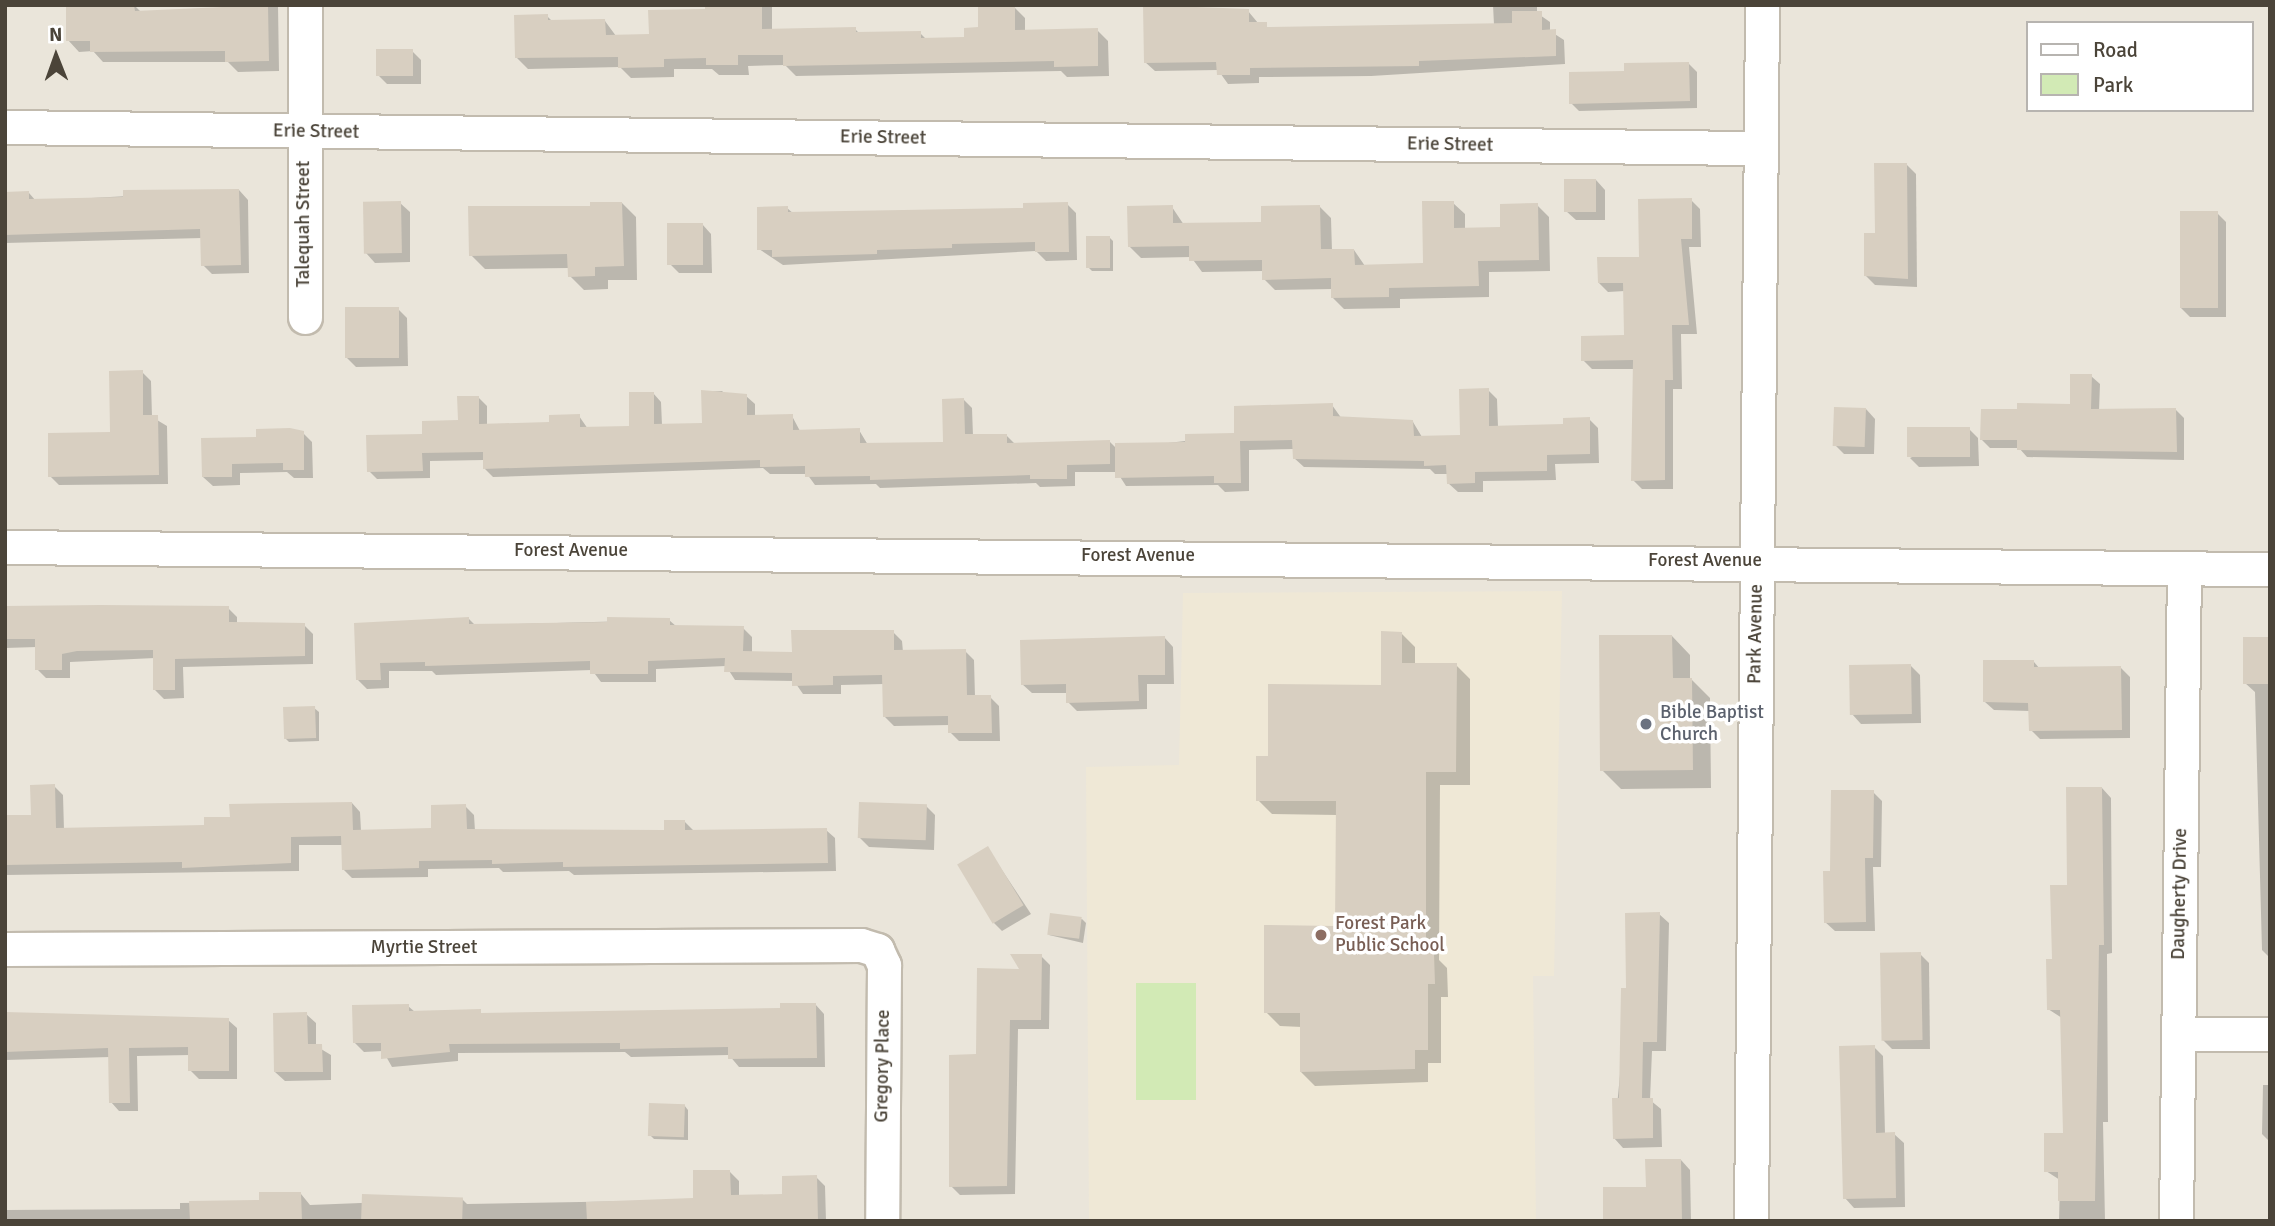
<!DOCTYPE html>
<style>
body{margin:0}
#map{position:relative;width:2275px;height:1226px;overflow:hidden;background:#f6f3ec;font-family:Signika,sans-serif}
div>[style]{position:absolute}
.residential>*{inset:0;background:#eae5da}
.education>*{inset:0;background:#efe8d6}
.green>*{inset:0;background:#d2eab5;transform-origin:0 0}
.shadow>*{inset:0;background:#0003}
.building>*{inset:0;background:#d8cfc1;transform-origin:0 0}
.roads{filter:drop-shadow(2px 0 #c2bbae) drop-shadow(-2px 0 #c2bbae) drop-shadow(0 2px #c2bbae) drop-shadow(0 -2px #c2bbae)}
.minor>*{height:33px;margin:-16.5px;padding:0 16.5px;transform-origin:16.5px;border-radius:16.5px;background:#fff}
.dots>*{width:19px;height:19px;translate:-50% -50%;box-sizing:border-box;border:4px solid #fff;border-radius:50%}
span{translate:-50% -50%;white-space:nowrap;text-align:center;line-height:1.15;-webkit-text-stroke:7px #fff;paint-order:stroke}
.street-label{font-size:19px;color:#4b4439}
.worship-label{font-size:19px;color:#5b616d}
.left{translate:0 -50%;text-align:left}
.education-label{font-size:19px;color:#785e54}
.frame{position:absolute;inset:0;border:7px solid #4b4439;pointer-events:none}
.legend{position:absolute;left:2026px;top:21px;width:228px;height:91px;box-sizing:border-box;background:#fff;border:2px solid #b7b4b0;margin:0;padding:9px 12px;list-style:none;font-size:21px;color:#4b4439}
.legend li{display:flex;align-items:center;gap:14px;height:35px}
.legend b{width:35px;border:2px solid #b7b4b0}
.north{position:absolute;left:21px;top:21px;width:70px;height:70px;-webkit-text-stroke:5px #fff;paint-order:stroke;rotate:359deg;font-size:19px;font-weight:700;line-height:28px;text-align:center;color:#4b4439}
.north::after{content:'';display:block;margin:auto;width:24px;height:32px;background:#4b4439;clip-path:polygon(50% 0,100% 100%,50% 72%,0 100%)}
</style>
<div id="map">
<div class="residential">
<i style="clip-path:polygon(evenodd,5px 5px,2270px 5px,2270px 1221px,5px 1221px,5px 5px,2028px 23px,2252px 23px,2252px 110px,2028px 110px,2028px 23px)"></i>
</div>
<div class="education">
<i style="clip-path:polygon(1562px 591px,1554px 976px,1533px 976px,1536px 1221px,1089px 1221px,1086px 767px,1179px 765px,1183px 593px)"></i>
</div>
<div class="green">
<i style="left:1136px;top:983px;width:60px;height:117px"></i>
</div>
<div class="shadow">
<i style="clip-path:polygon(134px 5px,141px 12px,278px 5px,279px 71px,238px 72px,228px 62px,103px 62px,93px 51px,79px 52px,68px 40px,68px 6px)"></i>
<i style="clip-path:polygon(707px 5px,772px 5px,772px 30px,855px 29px,860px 34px,920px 33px,927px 40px,966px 39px,1014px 7px,1025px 18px,1025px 31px,1097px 30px,1108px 41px,1109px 76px,1067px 77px,1061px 71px,796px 76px,785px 65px,748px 66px,749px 75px,719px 75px,712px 69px,674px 69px,674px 77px,631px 78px,620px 67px,528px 69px,517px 58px,547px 16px,553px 22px,605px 21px,616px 36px,651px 36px,707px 11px)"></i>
<i style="clip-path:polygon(1493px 5px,1537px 5px,1537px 13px,1550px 22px,1550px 31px,1564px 40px,1565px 64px,1371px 76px,1259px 77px,1259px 83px,1228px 84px,1218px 70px,1155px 71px,1145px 62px,1248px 11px,1258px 23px,1272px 29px,1494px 25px)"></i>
<i style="clip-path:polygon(412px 51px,421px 60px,421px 84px,387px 84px,378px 75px)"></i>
<i style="clip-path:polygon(1689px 64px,1697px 72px,1697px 108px,1579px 111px,1571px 103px,1626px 73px)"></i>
<i style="clip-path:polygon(1906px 164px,1916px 174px,1917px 287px,1875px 285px,1866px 276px)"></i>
<i style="clip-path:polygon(1596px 180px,1605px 190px,1605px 220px,1576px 220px,1566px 211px)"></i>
<i style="clip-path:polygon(239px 190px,248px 200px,249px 273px,212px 274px,203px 265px,202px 238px,5px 243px,5px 193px,29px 193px,36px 201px)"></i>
<i style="clip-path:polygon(1691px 200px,1700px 209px,1701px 247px,1689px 247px,1697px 334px,1681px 334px,1682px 389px,1673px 389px,1673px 489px,1642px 489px,1633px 480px,1635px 369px,1592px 369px,1583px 360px,1626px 337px,1625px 291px,1608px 292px,1599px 283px,1641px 258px)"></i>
<i style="clip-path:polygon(400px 203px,410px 212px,410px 262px,375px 263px,366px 253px)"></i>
<i style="clip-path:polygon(622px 203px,636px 217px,637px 280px,608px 280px,608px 289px,584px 290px,570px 276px,569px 268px,485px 269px,471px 255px,592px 208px)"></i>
<i style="clip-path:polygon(1453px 203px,1465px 214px,1465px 229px,1502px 229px,1537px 205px,1549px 217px,1550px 271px,1489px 272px,1489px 297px,1400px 299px,1400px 308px,1344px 309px,1333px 298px,1333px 289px,1275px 290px,1264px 279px,1264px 271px,1202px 272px,1191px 257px,1141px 258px,1129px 246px,1172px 207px,1184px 225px,1263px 224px,1320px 207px,1331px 218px,1332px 251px,1354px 250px,1365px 266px,1425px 265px)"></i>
<i style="clip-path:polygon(1067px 204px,1076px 213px,1077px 260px,1046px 261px,1036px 251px,783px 265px,759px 249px,787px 208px,794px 214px,1025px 210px)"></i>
<i style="clip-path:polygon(2217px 213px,2226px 222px,2226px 317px,2190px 317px,2181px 308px)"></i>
<i style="clip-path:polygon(702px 224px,711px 234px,712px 273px,679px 273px,670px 264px)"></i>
<i style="clip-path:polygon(1109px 237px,1113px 241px,1113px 271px,1092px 271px,1088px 267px)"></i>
<i style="clip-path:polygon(398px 309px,407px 318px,408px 366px,356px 367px,347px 358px)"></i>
<i style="clip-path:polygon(142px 372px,151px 381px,152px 417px,167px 426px,168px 484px,59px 485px,50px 476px,112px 434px)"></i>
<i style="clip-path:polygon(2091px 376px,2100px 384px,2099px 411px,2175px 409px,2184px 418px,2184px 460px,2027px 457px,2019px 448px,1990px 448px,1982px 440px,2019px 411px,2072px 405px)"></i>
<i style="clip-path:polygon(1488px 390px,1497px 399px,1498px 427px,1565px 426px,1589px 419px,1598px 428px,1599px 463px,1555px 464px,1556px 480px,1483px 481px,1483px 492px,1458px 492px,1448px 483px,1448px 474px,1435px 474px,1430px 469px,1304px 467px,1294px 458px,1294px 449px,1249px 450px,1249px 491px,1225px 492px,1218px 485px,1126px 486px,1117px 472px,1075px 472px,1075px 486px,1040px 487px,1036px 483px,880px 488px,876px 484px,815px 485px,807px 474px,770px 474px,763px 468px,493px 477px,485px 469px,484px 460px,430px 461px,430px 478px,377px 479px,369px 471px,424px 436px,460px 422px,478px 397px,487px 406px,487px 425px,551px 424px,579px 416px,588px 429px,631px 428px,653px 393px,661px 402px,662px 425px,704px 425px,703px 392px,722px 391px,727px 396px,746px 396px,755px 404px,755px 417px,792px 416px,800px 431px,859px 430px,868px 445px,944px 444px,964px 400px,972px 408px,973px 436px,1006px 435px,1016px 445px,1109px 441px,1117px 449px,1236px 435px,1332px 405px,1342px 419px,1413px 422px,1422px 437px,1461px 437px)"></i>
<i style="clip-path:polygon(1866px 409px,1875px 419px,1874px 454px,1844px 454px,1835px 445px)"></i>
<i style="clip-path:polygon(1969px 429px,1978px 438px,1979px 466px,1919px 467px,1910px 458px)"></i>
<i style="clip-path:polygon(303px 433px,312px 442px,313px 478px,294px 478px,287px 472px,240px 473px,240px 485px,213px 486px,203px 477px,258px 439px)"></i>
<i style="clip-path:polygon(5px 606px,228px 608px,237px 617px,237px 624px,304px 625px,313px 634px,313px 664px,183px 667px,184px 698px,164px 699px,155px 690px,155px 658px,70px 662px,70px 678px,46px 678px,37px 669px,37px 647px,5px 648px)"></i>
<i style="clip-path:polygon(469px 619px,475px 625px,669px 620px,677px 627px,743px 628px,752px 637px,752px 653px,793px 654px,893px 632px,902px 641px,903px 652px,965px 651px,974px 660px,975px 697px,990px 697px,999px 706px,1000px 741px,959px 741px,950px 732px,950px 725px,894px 726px,885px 717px,884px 684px,841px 685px,841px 694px,803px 694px,794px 681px,735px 680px,726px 666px,656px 669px,656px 682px,601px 682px,592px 670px,436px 675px,432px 671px,389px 671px,389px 688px,367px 689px,358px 680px,356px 625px)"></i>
<i style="clip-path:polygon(1401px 633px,1415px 647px,1415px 665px,1456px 665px,1470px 679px,1470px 785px,1440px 785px,1439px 960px,1447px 968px,1448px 997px,1441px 997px,1441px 1063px,1428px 1063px,1428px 1082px,1315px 1086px,1301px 1072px,1302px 1027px,1280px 1026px,1266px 1012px,1337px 928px,1337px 815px,1272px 814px,1258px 800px,1270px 758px,1383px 686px)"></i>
<i style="clip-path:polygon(1672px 636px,1690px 655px,1690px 678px,1710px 698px,1711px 788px,1621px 789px,1602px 770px)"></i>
<i style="clip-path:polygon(1164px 637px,1173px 647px,1174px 684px,1147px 684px,1147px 709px,1077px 711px,1068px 702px,1068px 693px,1032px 693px,1022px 684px)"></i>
<i style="clip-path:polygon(2270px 639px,2270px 958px,2262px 950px,2255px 692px,2245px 683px)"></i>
<i style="clip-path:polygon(2034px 662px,2040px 669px,2121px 668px,2130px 677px,2130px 738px,2040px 739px,2031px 730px,2030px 711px,1994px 710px,1985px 702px)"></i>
<i style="clip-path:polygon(1911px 666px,1920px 675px,1921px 723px,1861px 724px,1852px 714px)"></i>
<i style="clip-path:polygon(314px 708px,319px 712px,319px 741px,289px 742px,285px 738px)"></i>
<i style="clip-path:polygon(54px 786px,63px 795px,64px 830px,206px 827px,231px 819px,352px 803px,360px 812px,361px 831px,433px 830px,465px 806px,474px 815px,475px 831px,665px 831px,684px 821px,693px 830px,826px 830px,835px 838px,836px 871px,574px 875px,569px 871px,503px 872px,499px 868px,428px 869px,428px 877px,352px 878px,343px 869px,343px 845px,299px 845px,299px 871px,5px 875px,5px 817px,32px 816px)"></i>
<i style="clip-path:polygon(2102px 788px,2111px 798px,2112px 953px,2107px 954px,2108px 1122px,2103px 1122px,2105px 1221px,2059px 1221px,2060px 1180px,2046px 1171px,2064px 1135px,2062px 1018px,2048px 1009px,2069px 886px)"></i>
<i style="clip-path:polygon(1873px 792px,1882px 801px,1881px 867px,1873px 867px,1875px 931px,1835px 931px,1825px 922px,1832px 872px)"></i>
<i style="clip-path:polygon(926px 806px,935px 815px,934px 850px,869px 847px,859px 837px)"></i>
<i style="clip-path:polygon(988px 849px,1031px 914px,1002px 931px,993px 922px)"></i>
<i style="clip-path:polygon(1659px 914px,1669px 923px,1666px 1051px,1652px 1051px,1650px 1100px,1661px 1109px,1662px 1147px,1623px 1148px,1614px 1138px,1628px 990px)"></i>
<i style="clip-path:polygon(1082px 919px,1086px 923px,1083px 943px,1049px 935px)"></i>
<i style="clip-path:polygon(1920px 954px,1929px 963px,1930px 1049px,1892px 1049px,1883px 1040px)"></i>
<i style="clip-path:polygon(1041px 956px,1050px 965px,1049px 1029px,1018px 1029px,1015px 1194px,960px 1195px,951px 1186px,978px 1056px,1023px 971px)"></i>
<i style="clip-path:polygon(815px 1004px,824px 1014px,825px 1067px,739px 1067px,729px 1055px,631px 1057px,625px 1052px,458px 1053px,458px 1061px,392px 1067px,383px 1051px,364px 1052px,354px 1042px,408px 1006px,415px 1012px,483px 1015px,781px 1009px)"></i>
<i style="clip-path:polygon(306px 1014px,316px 1023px,316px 1046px,331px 1055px,331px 1080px,285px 1081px,275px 1072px)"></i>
<i style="clip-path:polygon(5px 1015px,228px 1020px,237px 1028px,237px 1079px,199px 1079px,190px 1070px,190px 1055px,137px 1056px,138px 1111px,119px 1111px,111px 1102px,110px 1057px,5px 1060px)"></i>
<i style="clip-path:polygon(1874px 1047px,1883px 1056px,1885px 1134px,1894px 1134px,1904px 1143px,1905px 1207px,1854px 1208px,1845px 1198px)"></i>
<i style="clip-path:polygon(2263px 1085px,2270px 1085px,2270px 1208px,2269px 1141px,2262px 1134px)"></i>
<i style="clip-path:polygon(684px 1105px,688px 1110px,688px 1140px,654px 1139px,650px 1135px)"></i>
<i style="clip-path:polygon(1681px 1160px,1690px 1170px,1691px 1221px,1605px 1221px)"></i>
<i style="clip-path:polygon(730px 1172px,739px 1181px,739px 1197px,784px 1196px,816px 1177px,825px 1186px,826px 1221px,5px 1221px,5px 1210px,180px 1209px,180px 1203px,261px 1202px,301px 1194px,310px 1205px,462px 1199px,467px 1204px,695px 1200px)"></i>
</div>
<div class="building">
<i style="clip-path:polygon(66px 5px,134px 5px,135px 11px,268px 5px,269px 61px,225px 62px,225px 51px,90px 52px,90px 41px,66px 41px)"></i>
<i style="clip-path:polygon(705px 5px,762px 5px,762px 29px,856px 27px,856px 32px,921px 31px,921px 38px,964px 37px,964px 28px,978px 27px,978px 6px,1015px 5px,1015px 30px,1098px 28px,1098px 66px,1054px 67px,1054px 61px,783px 66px,783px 55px,738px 55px,738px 65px,706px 65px,706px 58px,664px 59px,664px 67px,618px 68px,618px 57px,515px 58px,514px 15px,548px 14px,548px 20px,605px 19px,606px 35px,649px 34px,648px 10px,705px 9px)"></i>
<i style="clip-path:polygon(1143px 5px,1249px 9px,1249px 22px,1267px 22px,1267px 27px,1512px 23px,1512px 11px,1542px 11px,1542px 30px,1556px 29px,1556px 56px,1419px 61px,1419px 66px,1250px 68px,1250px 75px,1217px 75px,1216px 62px,1144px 63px)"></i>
<i style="left:376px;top:49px;width:37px;height:27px"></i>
<i style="clip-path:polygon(1689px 62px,1690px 101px,1569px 104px,1569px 72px,1624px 71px,1624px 63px)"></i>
<i style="clip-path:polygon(1874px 163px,1907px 163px,1908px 279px,1864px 276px,1864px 233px,1875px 233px)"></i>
<i style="left:1564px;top:179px;width:32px;height:33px"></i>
<i style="clip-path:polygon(239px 189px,241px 265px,201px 266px,200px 229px,5px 235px,5px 192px,29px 191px,29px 199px,123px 197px,123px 190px)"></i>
<i style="clip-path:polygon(1692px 198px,1692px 239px,1681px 239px,1689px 325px,1672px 325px,1673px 380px,1665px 380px,1665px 480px,1631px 481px,1633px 360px,1581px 361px,1581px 336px,1624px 335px,1623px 283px,1598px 283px,1597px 257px,1639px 257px,1638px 199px)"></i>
<i style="left:401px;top:201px;width:52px;height:38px;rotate:89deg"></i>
<i style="clip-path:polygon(1422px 201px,1454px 201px,1454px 228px,1500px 227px,1500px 204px,1538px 203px,1539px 260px,1478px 261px,1479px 286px,1389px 288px,1389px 297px,1331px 298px,1331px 278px,1262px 280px,1262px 260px,1189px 261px,1189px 246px,1128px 247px,1127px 206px,1173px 205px,1173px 223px,1261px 222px,1261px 206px,1320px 205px,1321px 249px,1354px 249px,1355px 265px,1423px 263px)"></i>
<i style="clip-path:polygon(590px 202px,622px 202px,624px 266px,595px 267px,595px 276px,568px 277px,567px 254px,469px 256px,468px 206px,590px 206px)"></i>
<i style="clip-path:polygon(1068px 202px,1069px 252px,1035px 252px,1035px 242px,952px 244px,952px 248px,877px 250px,877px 254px,772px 257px,772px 250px,757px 250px,757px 207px,788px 206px,788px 212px,1023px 208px,1023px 203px)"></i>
<i style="left:2180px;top:211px;width:38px;height:97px"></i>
<i style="left:667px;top:223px;width:36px;height:42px"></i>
<i style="left:1086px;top:236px;width:24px;height:32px"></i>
<i style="left:399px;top:307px;width:51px;height:54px;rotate:90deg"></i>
<i style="clip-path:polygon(143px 370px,143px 415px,158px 415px,159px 475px,48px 477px,48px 433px,110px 432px,109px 371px)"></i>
<i style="clip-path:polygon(2070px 374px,2092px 374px,2091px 409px,2176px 408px,2177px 452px,2017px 450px,2017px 440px,1980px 440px,1981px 409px,2017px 409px,2017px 403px,2070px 404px)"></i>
<i style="clip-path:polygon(1489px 388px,1489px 426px,1563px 424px,1563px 418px,1590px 417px,1590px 454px,1547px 455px,1547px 471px,1475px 472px,1475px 483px,1447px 484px,1446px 465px,1424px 466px,1424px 461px,1293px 459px,1292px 440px,1240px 441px,1241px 483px,1214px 483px,1214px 476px,1115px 478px,1115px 443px,1185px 442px,1185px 434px,1234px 433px,1234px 406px,1333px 403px,1333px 416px,1413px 420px,1414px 436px,1460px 435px,1459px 389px)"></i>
<i style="clip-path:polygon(701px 390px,747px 394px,747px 415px,793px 414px,793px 430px,860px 428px,860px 443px,943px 442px,942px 399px,964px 398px,965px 434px,1007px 434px,1007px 443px,1110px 440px,1110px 464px,1067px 465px,1067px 479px,1030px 479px,1030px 475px,870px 480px,870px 476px,805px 477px,805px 466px,760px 467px,760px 460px,483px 469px,483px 452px,422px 453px,423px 471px,367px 472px,366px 435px,422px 434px,422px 421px,458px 420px,457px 396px,479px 396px,479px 424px,549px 422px,549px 415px,580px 414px,580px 427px,629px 426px,629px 392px,654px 392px,654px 424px,702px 423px)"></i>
<i style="left:1834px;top:407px;width:32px;height:39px;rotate:2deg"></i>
<i style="left:1970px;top:427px;width:30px;height:63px;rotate:90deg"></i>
<i style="clip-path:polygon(290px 428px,304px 431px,304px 470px,283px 470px,283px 463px,232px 464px,232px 477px,202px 477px,201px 438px,256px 437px,256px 429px)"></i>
<i style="clip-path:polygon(100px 605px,229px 606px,229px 622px,305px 623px,305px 656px,175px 659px,175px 690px,153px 690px,153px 650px,77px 651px,62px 654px,62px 670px,35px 670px,35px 639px,5px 639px,5px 606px)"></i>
<i style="clip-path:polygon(469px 617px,469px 624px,607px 622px,607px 617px,670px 618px,670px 625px,744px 626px,743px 651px,792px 652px,791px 630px,894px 630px,894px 650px,966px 649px,967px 695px,991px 695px,992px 733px,948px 733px,948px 716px,883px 717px,882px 675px,833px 676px,833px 685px,792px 686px,792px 673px,724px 672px,725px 658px,648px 661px,648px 674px,590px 674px,590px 661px,425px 666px,425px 662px,380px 663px,381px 680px,356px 680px,354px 623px)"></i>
<i style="clip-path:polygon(1381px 631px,1402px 632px,1402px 663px,1457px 663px,1456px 772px,1426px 772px,1426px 953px,1434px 953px,1435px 984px,1428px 984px,1428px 1050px,1415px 1050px,1415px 1069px,1300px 1072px,1300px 1013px,1264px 1013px,1264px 925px,1335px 926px,1336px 801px,1256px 801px,1256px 756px,1268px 756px,1268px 684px,1381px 685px)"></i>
<i style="clip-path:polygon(1599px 635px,1672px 635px,1673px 678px,1692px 678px,1693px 770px,1600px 771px)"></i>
<i style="clip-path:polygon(1165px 636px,1165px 675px,1138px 675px,1139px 701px,1066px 703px,1066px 684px,1021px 685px,1020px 640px)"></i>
<i style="left:2243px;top:637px;width:27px;height:47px"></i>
<i style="clip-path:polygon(1983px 660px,2034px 660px,2034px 667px,2121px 666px,2122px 730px,2029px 731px,2028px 703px,1983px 702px)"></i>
<i style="left:1911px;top:664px;width:50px;height:62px;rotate:89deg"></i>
<i style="left:315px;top:706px;width:32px;height:32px;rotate:88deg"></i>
<i style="clip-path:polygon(55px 784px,56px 828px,204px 825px,204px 817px,230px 817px,229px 804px,352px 802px,353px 830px,431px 828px,431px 805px,466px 804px,467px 829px,664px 830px,664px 820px,685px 820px,685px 830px,827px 828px,828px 863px,563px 867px,563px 862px,492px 864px,492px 860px,419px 861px,419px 868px,342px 870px,341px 836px,291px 837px,291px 863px,182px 868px,182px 862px,5px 865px,5px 815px,31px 815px,30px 785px)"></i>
<i style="clip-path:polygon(2066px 787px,2102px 787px,2104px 945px,2099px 945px,2095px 1201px,2058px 1201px,2058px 1172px,2044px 1172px,2044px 1133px,2063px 1133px,2060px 1010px,2047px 1010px,2046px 959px,2052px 959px,2050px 885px,2067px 885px)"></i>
<i style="clip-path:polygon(1831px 790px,1874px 790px,1873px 858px,1865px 858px,1866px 922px,1824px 923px,1823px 871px,1830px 871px)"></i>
<i style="left:859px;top:802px;width:68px;height:36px;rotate:2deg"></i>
<i style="left:988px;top:846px;width:69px;height:36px;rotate:59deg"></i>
<i style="clip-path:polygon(1660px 912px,1657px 1042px,1643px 1042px,1642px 1098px,1653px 1098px,1653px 1138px,1613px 1139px,1612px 1098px,1619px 1098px,1621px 988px,1626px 988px,1625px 913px)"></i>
<i style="left:1050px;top:913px;width:32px;height:22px;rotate:7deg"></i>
<i style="left:1921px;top:952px;width:88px;height:41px;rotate:89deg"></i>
<i style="clip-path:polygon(1010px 954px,1042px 954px,1041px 1020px,1010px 1020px,1007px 1186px,949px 1187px,949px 1055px,976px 1054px,977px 968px,1019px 969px)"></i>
<i style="clip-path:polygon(780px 1003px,816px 1003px,817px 1058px,728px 1059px,728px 1047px,620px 1049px,620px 1043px,449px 1044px,450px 1052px,381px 1059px,381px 1043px,353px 1043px,352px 1005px,409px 1004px,409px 1011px,481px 1009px,481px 1013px,780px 1008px)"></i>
<i style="clip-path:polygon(5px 1012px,229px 1018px,229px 1071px,188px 1071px,188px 1047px,129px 1048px,130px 1103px,109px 1103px,108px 1048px,5px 1052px)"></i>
<i style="clip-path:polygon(307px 1012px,308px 1044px,322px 1044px,323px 1072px,274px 1072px,273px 1013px)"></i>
<i style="clip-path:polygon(1875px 1045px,1876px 1133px,1895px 1132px,1896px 1198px,1843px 1199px,1839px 1046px)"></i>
<i style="left:649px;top:1103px;width:36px;height:33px;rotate:2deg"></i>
<i style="clip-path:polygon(1645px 1159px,1681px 1159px,1682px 1221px,1603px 1221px,1603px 1187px,1646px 1187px)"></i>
<i style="clip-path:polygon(693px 1170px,730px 1170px,731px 1195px,782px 1194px,782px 1176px,817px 1175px,818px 1221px,587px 1221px,586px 1202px,693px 1198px)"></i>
<i style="clip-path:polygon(259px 1192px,301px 1192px,302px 1221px,190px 1221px,189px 1201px,259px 1200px)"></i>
<i style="left:362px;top:1194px;width:101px;height:27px;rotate:2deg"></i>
</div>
<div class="roads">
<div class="minor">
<i style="left:305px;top:5px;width:312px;rotate:90deg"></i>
<i style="left:5px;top:127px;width:1756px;rotate:0.69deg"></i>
<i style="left:5px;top:547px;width:2265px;rotate:0.56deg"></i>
<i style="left:5px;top:949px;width:856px;rotate:-0.27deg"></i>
<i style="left:861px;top:945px;width:17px;rotate:17deg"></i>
<i style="left:877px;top:950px;width:17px;rotate:65deg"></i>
<i style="left:884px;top:965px;width:256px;rotate:90.4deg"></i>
<i style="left:2178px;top:1034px;width:92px"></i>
<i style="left:1751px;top:1221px;width:1216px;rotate:-89.48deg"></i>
<i style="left:2176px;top:1221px;width:653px;rotate:-89.3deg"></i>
</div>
</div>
<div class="dots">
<i style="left:1646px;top:724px;background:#6b7280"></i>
<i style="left:1321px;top:935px;background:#8d6e63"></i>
</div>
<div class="street-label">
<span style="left:316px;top:132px;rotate:1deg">Erie Street</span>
<span style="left:883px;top:138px;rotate:1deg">Erie Street</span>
<span style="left:1450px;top:145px;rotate:1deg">Erie Street</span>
<span style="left:304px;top:224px;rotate:-90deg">Talequah Street</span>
<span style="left:571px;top:551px">Forest Avenue</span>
<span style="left:1138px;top:556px">Forest Avenue</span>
<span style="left:1705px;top:561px">Forest Avenue</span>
<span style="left:1756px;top:634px;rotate:-89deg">Park Avenue</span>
<span style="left:2180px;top:894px;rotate:-89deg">Daugherty Drive</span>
<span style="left:424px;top:948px">Myrtie Street</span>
<span style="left:883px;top:1066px;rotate:-89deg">Gregory Place</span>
</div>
<div class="worship-label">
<span class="left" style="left:1660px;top:724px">Bible Baptist<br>Church</span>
</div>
<div class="education-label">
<span class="left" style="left:1335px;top:935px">Forest Park<br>Public School</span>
</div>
<div class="frame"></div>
<ul class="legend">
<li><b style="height:9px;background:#fff"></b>Road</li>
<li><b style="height:19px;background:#d2eab5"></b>Park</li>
</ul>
<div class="north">N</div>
</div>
